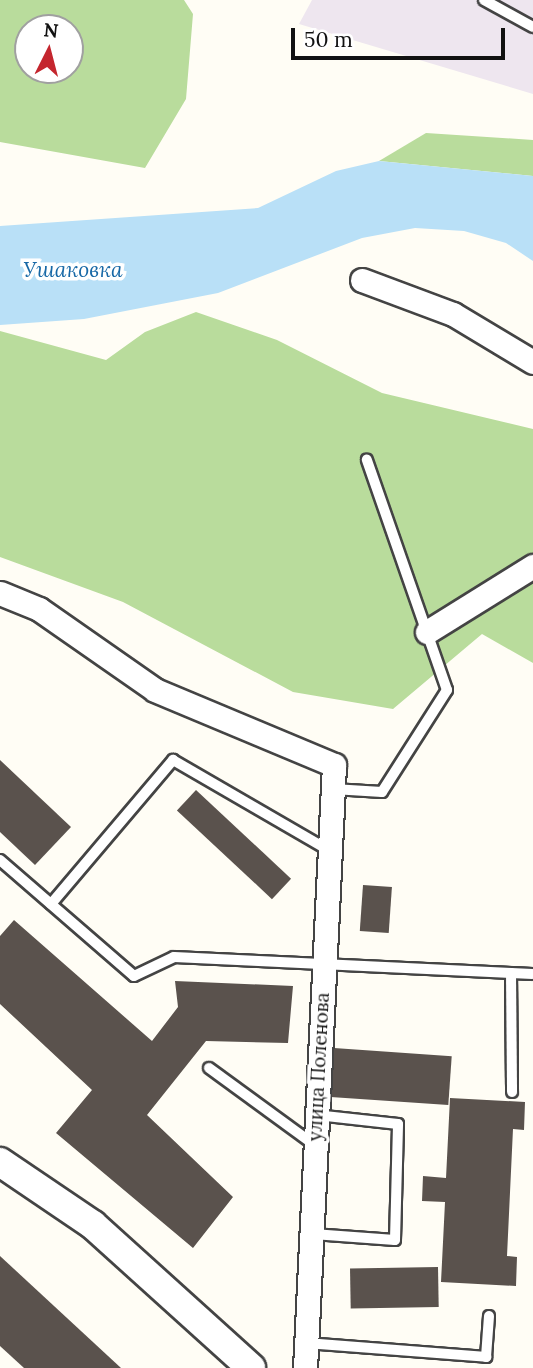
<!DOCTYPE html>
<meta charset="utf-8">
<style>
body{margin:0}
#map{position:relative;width:533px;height:1368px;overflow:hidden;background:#fffdf5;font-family:Lora,serif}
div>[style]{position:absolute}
.industrial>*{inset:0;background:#eee6ef}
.forest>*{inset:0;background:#b9dc9c}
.water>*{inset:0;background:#b9e0f7}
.building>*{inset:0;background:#5a524d;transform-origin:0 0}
.roads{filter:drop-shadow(2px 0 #444) drop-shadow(-2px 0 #444) drop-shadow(0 2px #444) drop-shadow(0 -2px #444)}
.service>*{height:10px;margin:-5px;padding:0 5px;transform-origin:5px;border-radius:5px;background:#fff}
.minor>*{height:23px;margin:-11.5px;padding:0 11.5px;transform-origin:11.5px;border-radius:11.5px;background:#fff}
.tertiary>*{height:28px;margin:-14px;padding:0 14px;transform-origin:14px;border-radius:14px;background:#fff}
span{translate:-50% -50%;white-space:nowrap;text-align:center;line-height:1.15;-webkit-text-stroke:7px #fff;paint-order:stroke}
.street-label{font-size:19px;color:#111}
.water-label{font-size:21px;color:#1768a6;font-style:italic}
.north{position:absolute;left:14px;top:14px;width:70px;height:70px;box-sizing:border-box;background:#fff;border:2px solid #a0a0a0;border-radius:50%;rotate:6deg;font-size:19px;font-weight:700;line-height:28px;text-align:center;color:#111}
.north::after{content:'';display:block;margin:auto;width:24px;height:32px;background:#c4262e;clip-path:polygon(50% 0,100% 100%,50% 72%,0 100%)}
.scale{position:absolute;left:291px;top:28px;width:214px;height:32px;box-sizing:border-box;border:4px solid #111;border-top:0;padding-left:9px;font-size:21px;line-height:24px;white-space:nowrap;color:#111;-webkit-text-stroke:5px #fff;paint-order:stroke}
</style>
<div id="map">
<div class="industrial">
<i style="clip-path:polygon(312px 0,533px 0,533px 94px,299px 24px)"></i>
</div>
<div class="forest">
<i style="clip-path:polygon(evenodd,0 0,184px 0,193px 14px,186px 99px,145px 168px,0 142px,0 0,70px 28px,70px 70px,28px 70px,28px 28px,70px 28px)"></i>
<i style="clip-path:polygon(426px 133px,533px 140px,533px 176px,379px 161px)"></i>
<i style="clip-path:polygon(196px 312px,277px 340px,382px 393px,533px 429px,533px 663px,482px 634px,393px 709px,293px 692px,123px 602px,0 557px,0 331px,106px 360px,145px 332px)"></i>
</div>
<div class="water">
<i style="clip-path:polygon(379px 161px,533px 176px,533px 261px,506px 243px,464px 231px,415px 228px,362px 238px,218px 293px,84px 319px,0 325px,0 226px,258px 208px,336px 171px)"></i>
</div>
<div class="building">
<i style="clip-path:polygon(0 760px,71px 827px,35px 865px,0 832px)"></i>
<i style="left:196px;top:790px;width:130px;height:28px;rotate:43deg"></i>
<i style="left:363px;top:885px;width:29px;height:46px;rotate:4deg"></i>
<i style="clip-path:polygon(14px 920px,152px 1041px,178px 1007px,175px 981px,293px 986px,288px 1043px,206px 1041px,147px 1115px,233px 1197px,193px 1248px,56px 1133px,92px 1090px,0 1004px,0 936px)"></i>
<i style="left:334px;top:1048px;width:118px;height:49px;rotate:4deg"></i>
<i style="clip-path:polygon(450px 1098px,525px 1102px,524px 1130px,513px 1129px,507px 1256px,517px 1257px,516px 1286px,441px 1282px,445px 1202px,422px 1201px,423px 1176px,446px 1178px)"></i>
<i style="clip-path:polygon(0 1256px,121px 1368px,24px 1368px,0 1346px)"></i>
<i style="left:438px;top:1267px;width:40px;height:88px;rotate:89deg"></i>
</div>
<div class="roads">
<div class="service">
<i style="left:484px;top:0;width:56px;rotate:28.9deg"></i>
<i style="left:333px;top:789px;width:49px;rotate:3.5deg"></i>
<i style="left:382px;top:792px;width:121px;rotate:-57.5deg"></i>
<i style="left:447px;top:690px;width:244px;rotate:-109.2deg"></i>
<i style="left:0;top:860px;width:177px;rotate:40.9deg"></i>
<i style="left:134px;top:976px;width:44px;rotate:-25.4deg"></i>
<i style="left:174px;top:957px;width:359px;rotate:2.7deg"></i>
<i style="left:51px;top:904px;width:189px;rotate:-49.7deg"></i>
<i style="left:173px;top:760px;width:181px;rotate:30.1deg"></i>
<i style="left:511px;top:973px;width:119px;rotate:89.5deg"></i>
<i style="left:209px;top:1068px;width:132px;rotate:36.1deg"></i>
<i style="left:313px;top:1234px;width:82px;rotate:4.2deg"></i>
<i style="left:395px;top:1240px;width:116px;rotate:-88.5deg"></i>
<i style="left:398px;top:1124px;width:81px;rotate:-173.7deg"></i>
<i style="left:306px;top:1343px;width:181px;rotate:4.4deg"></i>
<i style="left:486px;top:1357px;width:41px;rotate:-85.8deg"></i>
</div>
<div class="minor">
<i style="left:362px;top:280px;width:97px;rotate:20.5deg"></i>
<i style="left:453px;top:314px;width:93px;rotate:31deg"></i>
<i style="left:0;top:593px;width:42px;rotate:22.3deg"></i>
<i style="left:39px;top:609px;width:141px;rotate:34.9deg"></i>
<i style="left:155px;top:690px;width:194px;rotate:22.7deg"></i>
<i style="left:334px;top:765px;width:604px;rotate:92.75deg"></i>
<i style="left:427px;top:632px;width:125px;rotate:-31.9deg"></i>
</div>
<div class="tertiary">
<i style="left:0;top:1162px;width:112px;rotate:34.1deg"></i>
<i style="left:93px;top:1225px;width:213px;rotate:42.1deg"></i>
</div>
</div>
<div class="street-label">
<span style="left:319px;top:1067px;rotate:-87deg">улица Поленова</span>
</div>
<div class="water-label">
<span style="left:73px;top:270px">Ушаковка</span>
</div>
<div class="north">N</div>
<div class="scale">50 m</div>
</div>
